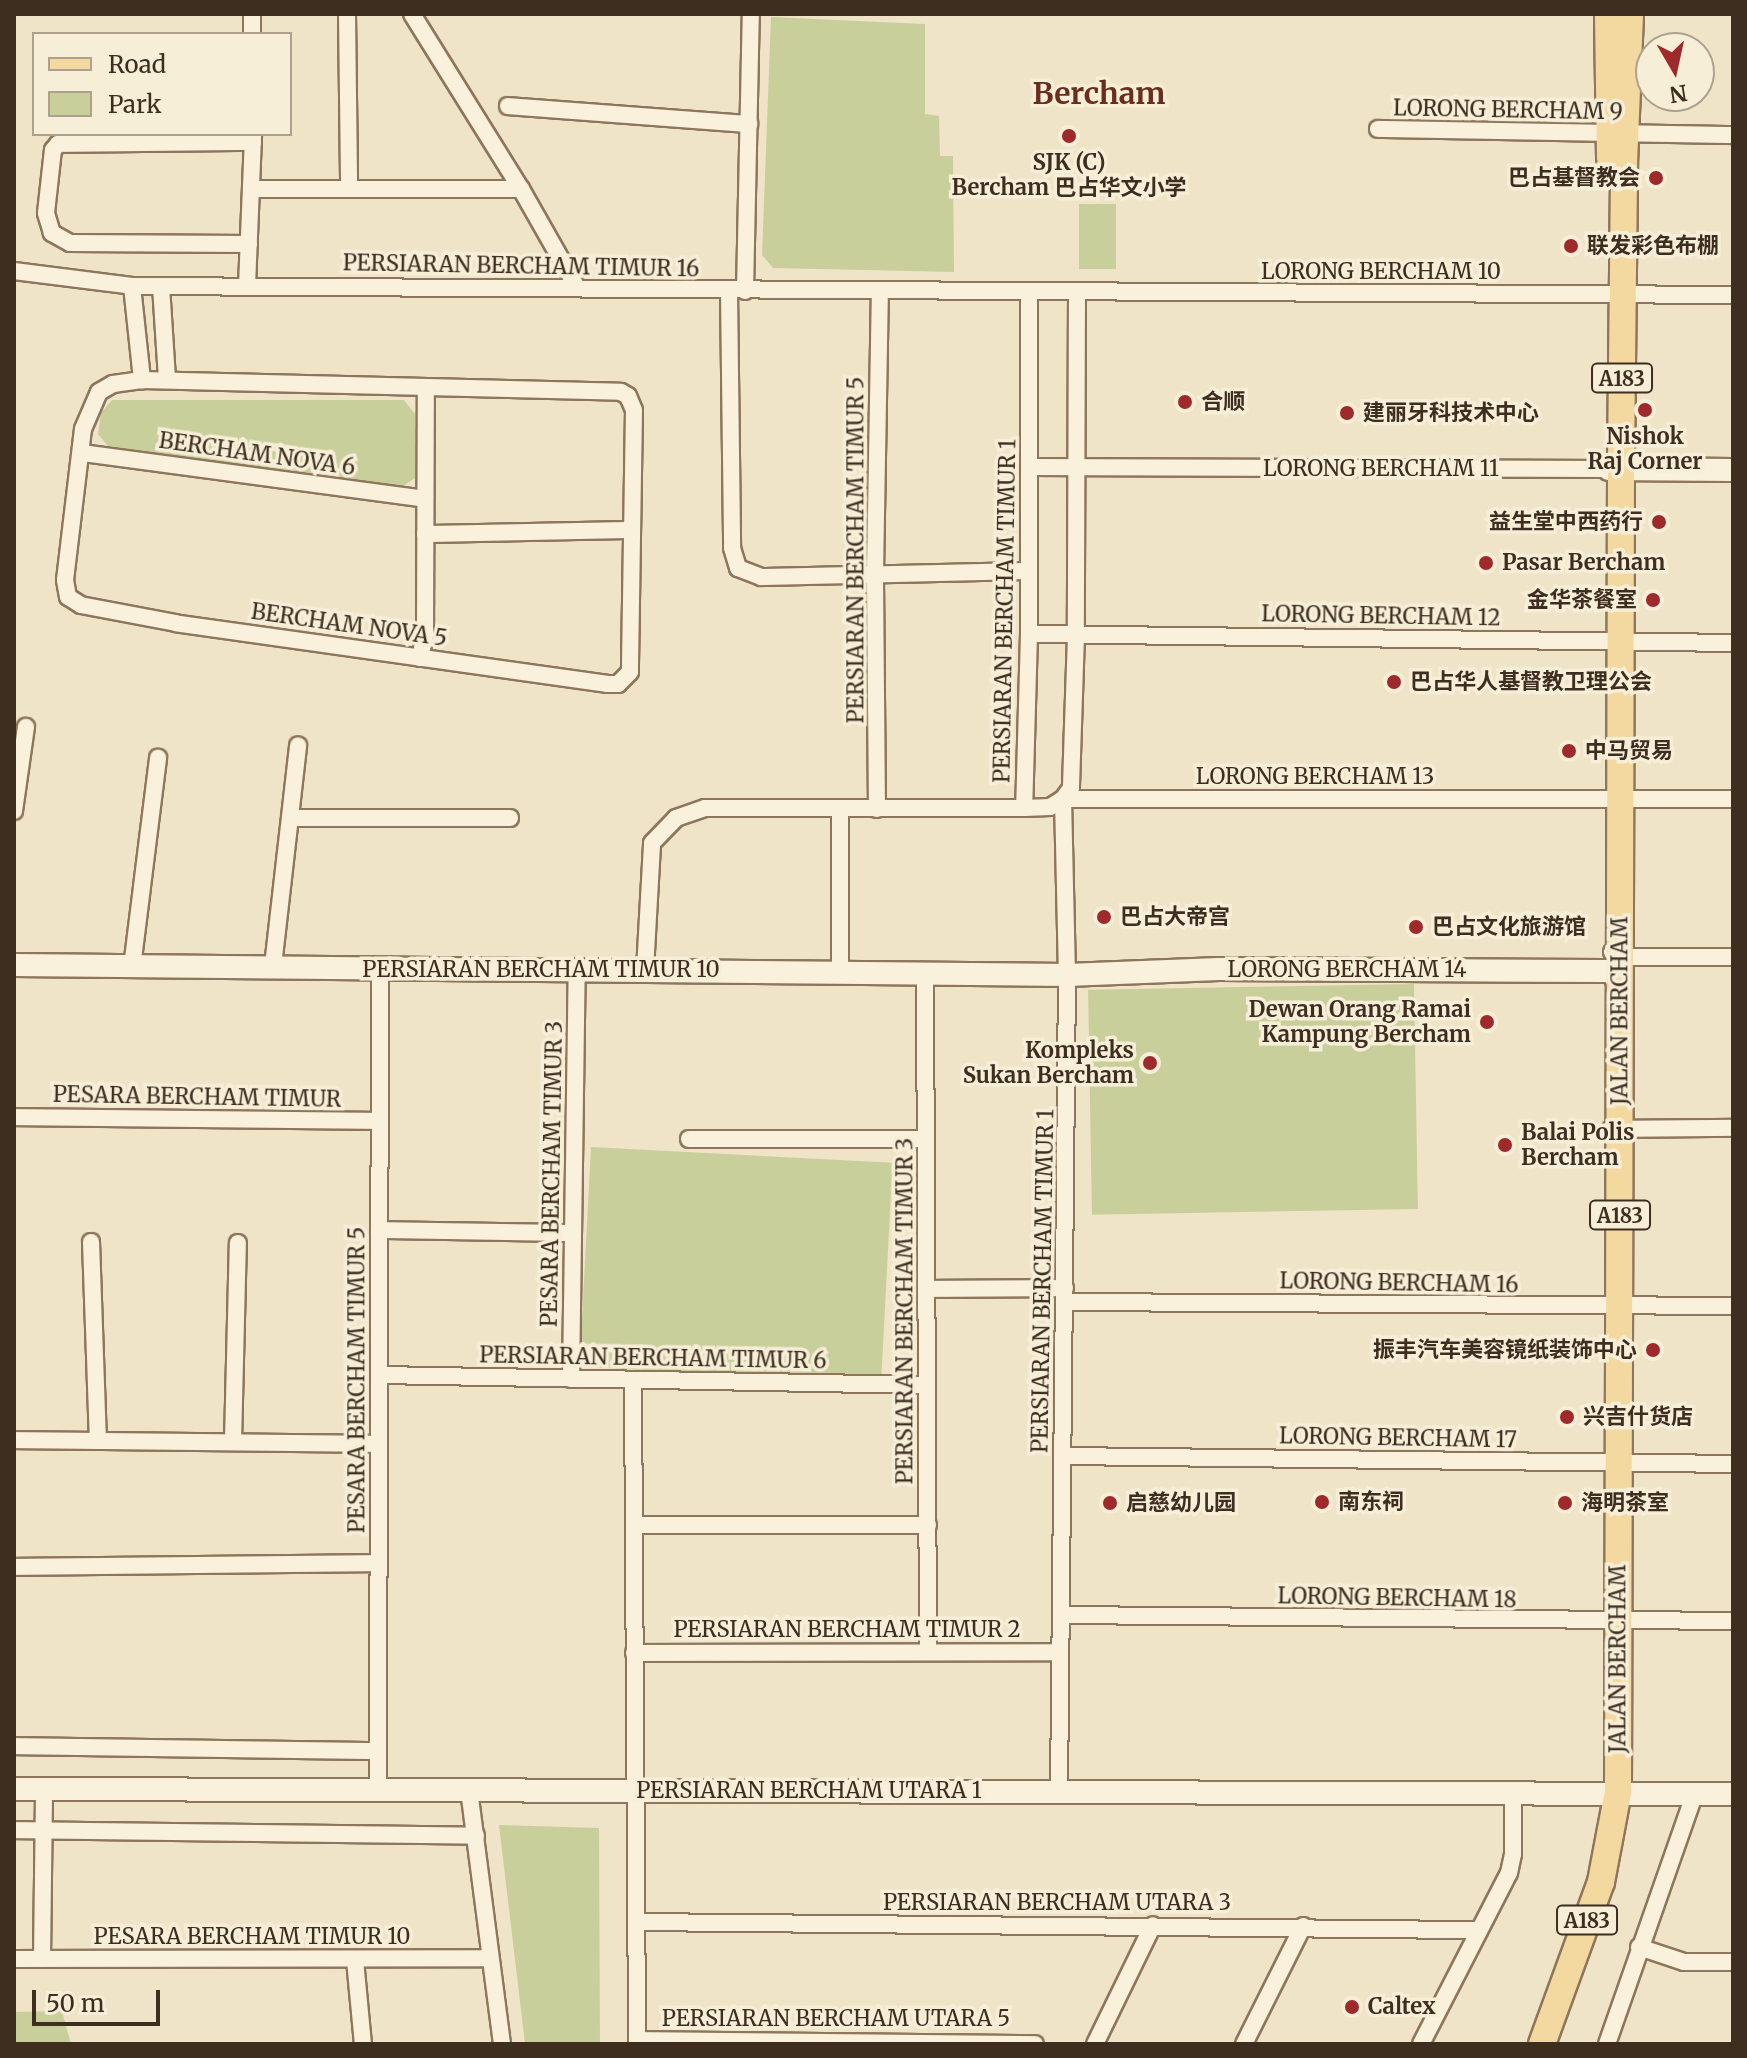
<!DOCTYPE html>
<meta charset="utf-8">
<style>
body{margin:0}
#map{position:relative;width:1747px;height:2058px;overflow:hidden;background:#f0e4c8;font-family:Merriweather,"Noto Sans SC",serif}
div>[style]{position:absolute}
.green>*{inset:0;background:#c9cf9b;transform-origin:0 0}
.roads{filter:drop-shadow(2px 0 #8d765c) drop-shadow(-2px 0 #8d765c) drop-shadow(0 2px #8d765c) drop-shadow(0 -2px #8d765c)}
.street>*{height:16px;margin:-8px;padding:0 8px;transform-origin:8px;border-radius:8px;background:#faf1dc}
.secondary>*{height:22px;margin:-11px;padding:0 11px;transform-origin:11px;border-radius:11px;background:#faf1dc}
.primary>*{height:26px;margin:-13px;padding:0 13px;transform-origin:13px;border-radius:13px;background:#f3d9a0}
.dots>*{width:22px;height:22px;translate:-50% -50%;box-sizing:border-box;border:4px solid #f7eed8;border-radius:50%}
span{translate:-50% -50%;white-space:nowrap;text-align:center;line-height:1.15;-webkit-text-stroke:7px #f7eed8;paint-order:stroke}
.shield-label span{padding:2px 6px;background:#f7eed8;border:2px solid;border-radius:6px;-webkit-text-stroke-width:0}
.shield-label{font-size:20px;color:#3d2e20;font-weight:700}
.street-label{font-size:22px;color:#3d2e20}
.poi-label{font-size:22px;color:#3d2e20;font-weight:700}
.right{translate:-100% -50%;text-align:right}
.left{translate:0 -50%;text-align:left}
.district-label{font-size:30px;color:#6b2e1e;font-weight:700}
.frame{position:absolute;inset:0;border:16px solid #3d2e20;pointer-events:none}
.legend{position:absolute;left:32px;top:32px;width:260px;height:104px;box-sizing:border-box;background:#f7eed8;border:2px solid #ada18e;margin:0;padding:10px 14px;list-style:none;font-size:24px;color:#3d2e20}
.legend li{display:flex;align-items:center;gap:16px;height:40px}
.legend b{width:40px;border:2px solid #ada18e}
.north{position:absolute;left:1635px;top:32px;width:80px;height:80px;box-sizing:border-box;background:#f7eed8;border:2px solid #ada18e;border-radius:50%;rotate:171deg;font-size:22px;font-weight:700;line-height:32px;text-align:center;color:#3d2e20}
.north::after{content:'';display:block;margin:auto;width:28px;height:36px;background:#9e2a2b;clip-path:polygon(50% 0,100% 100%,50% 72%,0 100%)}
.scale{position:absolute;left:32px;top:1990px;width:128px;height:36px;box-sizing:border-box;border:4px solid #3d2e20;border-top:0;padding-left:10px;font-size:24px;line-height:28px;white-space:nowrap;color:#3d2e20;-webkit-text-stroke:6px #f7eed8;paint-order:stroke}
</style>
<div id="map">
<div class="green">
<i style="clip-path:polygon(771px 17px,925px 24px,925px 114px,939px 116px,940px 156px,953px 156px,954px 272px,773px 268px,762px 255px)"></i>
<i style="left:1079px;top:204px;width:37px;height:65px"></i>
<i style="clip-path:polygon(112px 400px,404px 400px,415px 414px,415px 478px,402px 487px,108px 446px,98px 434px,101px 413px)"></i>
<i style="left:1414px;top:984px;width:225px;height:326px;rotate:89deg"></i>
<i style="left:591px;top:1147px;width:302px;height:220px;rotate:3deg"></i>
<i style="clip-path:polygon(499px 1825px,599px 1828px,600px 2044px,525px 2044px)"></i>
<i style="clip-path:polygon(62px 2011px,71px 2044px,14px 2044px,14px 2012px)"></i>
</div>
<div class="roads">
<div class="street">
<i style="left:252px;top:14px;width:20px;rotate:90deg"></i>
<i style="left:347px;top:14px;width:175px;rotate:89.3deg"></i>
<i style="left:412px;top:14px;width:206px;rotate:58.1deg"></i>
<i style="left:521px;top:189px;width:112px;rotate:60.4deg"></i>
<i style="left:508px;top:106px;width:242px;rotate:4.3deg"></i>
<i style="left:1378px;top:129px;width:355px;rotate:1deg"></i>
<i style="left:253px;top:189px;width:268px"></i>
<i style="left:249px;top:244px;width:179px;rotate:-179.7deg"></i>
<i style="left:70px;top:243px;width:21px;rotate:-151deg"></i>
<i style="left:52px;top:233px;width:21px;rotate:-107deg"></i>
<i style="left:46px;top:213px;width:63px;rotate:-83.7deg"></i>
<i style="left:53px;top:150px;width:8px;rotate:-50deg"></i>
<i style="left:58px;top:144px;width:195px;rotate:-0.6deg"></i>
<i style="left:14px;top:271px;width:119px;rotate:7.2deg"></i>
<i style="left:132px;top:286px;width:1601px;rotate:0.32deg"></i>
<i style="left:132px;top:286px;width:95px;rotate:83.9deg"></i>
<i style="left:161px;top:286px;width:94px;rotate:86.3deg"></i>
<i style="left:247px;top:286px;width:152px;rotate:-87.7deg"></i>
<i style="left:729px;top:291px;width:257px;rotate:89.3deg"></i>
<i style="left:732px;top:548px;width:21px;rotate:73deg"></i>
<i style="left:738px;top:568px;width:25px;rotate:21deg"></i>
<i style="left:761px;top:577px;width:268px;rotate:-1.3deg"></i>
<i style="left:745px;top:291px;width:277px;rotate:-88.8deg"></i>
<i style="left:1077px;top:292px;width:343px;rotate:90.2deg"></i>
<i style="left:1076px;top:635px;width:153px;rotate:91.9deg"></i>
<i style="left:1071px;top:788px;width:14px;rotate:126deg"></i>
<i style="left:1063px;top:799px;width:670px"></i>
<i style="left:1029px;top:293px;width:341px;rotate:90deg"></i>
<i style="left:1029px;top:634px;width:174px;rotate:91.6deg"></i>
<i style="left:1024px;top:808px;width:26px;rotate:-2deg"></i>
<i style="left:1050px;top:807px;width:15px;rotate:-32deg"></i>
<i style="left:1063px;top:799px;width:176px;rotate:88.7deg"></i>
<i style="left:1067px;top:975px;width:817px;rotate:90.56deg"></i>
<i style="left:142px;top:380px;width:479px;rotate:1.4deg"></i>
<i style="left:621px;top:392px;width:8px;rotate:30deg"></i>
<i style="left:628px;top:396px;width:15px;rotate:67deg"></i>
<i style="left:634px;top:410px;width:262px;rotate:90.9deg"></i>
<i style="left:630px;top:672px;width:17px;rotate:135deg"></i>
<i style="left:618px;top:684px;width:10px;rotate:180deg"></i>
<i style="left:608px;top:684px;width:436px;rotate:-172deg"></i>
<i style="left:176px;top:623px;width:97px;rotate:-169.3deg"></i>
<i style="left:81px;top:605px;width:15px;rotate:-148deg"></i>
<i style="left:68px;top:597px;width:17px;rotate:-100deg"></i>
<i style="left:65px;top:580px;width:152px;rotate:-83.2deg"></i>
<i style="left:83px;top:429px;width:40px;rotate:-66.6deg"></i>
<i style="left:99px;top:392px;width:16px;rotate:-30deg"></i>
<i style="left:113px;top:384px;width:29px;rotate:-8deg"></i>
<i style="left:82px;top:453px;width:346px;rotate:7.6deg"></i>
<i style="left:1030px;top:467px;width:579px;rotate:0.2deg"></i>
<i style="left:425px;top:534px;width:207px;rotate:-1.1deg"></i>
<i style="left:1029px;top:634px;width:704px;rotate:0.73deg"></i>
<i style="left:420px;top:658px;width:24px;rotate:-78deg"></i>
<i style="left:425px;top:635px;width:247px;rotate:-89.8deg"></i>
<i style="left:877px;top:809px;width:237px;rotate:-90.5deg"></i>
<i style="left:875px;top:572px;width:280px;rotate:-89deg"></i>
<i style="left:14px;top:811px;width:85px;rotate:-81.9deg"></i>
<i style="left:292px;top:818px;width:218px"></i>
<i style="left:1612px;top:952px;width:9px;rotate:32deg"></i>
<i style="left:1620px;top:957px;width:113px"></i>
<i style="left:273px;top:966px;width:222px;rotate:-83.5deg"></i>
<i style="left:132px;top:967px;width:211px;rotate:-82.9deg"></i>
<i style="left:645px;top:970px;width:127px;rotate:-86.8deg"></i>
<i style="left:652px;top:843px;width:35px;rotate:-46deg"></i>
<i style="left:676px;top:818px;width:31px;rotate:-19deg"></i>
<i style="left:705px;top:808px;width:319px"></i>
<i style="left:840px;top:972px;width:163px;rotate:-90deg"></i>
<i style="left:925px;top:972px;width:678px;rotate:89.75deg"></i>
<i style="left:14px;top:1117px;width:365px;rotate:0.6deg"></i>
<i style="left:1611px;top:1129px;width:122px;rotate:-0.5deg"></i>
<i style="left:689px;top:1139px;width:237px"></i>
<i style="left:379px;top:1230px;width:194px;rotate:0.9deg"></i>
<i style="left:91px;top:1242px;width:199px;rotate:88deg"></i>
<i style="left:926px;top:1289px;width:139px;rotate:-0.4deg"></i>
<i style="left:1065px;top:1302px;width:668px;rotate:0.34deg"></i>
<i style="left:379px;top:1375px;width:548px;rotate:1.05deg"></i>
<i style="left:571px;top:1379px;width:408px;rotate:-89.2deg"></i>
<i style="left:633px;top:1380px;width:664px;rotate:89.65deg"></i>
<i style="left:14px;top:1440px;width:365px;rotate:0.6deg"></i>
<i style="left:233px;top:1442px;width:199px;rotate:-88.6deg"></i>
<i style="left:1063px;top:1456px;width:670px;rotate:0.68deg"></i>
<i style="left:634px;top:1525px;width:294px"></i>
<i style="left:14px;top:1567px;width:365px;rotate:-0.6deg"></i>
<i style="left:1061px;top:1615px;width:672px;rotate:0.51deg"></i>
<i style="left:634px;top:1653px;width:426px;rotate:-0.1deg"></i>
<i style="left:14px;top:1746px;width:364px;rotate:0.8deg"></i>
<i style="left:378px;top:1790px;width:820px;rotate:-89.86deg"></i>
<i style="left:469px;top:1790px;width:256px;rotate:82.6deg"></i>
<i style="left:14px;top:1830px;width:462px;rotate:0.7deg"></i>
<i style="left:636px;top:1922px;width:841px;rotate:0.55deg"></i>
<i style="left:1639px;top:1947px;width:47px;rotate:18.4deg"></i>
<i style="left:1684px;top:1962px;width:49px"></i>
<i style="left:14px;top:1959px;width:476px;rotate:-0.1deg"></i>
<i style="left:42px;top:1959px;width:170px;rotate:-89.3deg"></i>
<i style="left:355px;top:1960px;width:84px;rotate:84.6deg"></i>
<i style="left:637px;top:2040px;width:398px;rotate:0.6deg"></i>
<i style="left:1095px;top:2044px;width:132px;rotate:-64deg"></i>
<i style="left:1244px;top:2044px;width:132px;rotate:-63.4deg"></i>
<i style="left:1421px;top:2044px;width:192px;rotate:-62.8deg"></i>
<i style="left:1509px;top:1873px;width:19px;rotate:-78deg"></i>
<i style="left:1513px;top:1854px;width:61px;rotate:-90deg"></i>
<i style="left:1607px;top:2044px;width:266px;rotate:-70.7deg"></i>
</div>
<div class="secondary">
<i style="left:1609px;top:469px;width:124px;rotate:0.5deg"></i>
<i style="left:14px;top:965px;width:1053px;rotate:0.54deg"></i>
<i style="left:1067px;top:975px;width:152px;rotate:-2.3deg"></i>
<i style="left:1219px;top:969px;width:388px;rotate:0.3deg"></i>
<i style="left:1607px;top:971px;width:6px;rotate:9deg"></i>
<i style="left:1613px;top:972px;width:16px;rotate:63deg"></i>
<i style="left:14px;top:1789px;width:1719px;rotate:0.17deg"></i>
</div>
<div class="primary">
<i style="left:1608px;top:14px;width:144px;rotate:89.2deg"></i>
<i style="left:1542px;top:2044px;width:172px;rotate:-70deg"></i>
<i style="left:1601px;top:1882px;width:92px;rotate:-79.3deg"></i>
<i style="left:1618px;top:1792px;width:1330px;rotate:-89.87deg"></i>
<i style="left:1621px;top:462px;width:298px;rotate:-89.4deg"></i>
<i style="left:1624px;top:164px;width:150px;rotate:-87.7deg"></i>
</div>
</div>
<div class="dots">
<i style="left:1069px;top:136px;background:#9e2a2b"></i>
<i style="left:1656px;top:178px;background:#9e2a2b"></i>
<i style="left:1571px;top:246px;background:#9e2a2b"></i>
<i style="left:1185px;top:402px;background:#9e2a2b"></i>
<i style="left:1645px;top:410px;background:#9e2a2b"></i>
<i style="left:1347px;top:413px;background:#9e2a2b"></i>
<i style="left:1659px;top:522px;background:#9e2a2b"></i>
<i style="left:1486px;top:563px;background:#9e2a2b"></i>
<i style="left:1653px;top:600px;background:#9e2a2b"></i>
<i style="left:1394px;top:682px;background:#9e2a2b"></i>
<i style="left:1569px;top:751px;background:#9e2a2b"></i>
<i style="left:1104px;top:917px;background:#9e2a2b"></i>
<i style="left:1416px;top:927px;background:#9e2a2b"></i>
<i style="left:1487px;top:1022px;background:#9e2a2b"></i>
<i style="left:1150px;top:1063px;background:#9e2a2b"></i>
<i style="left:1505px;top:1145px;background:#9e2a2b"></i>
<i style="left:1653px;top:1350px;background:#9e2a2b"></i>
<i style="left:1567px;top:1417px;background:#9e2a2b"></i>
<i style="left:1322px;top:1502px;background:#9e2a2b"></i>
<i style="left:1110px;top:1503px;background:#9e2a2b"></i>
<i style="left:1565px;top:1503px;background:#9e2a2b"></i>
<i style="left:1352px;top:2007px;background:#9e2a2b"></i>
</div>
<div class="shield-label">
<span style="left:1622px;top:378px">A183</span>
<span style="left:1620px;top:1215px">A183</span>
<span style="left:1587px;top:1920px">A183</span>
</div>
<div class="street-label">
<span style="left:1508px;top:110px;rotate:1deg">LORONG BERCHAM 9</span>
<span style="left:521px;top:266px;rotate:1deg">PERSIARAN BERCHAM TIMUR 16</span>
<span style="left:1381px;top:272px">LORONG BERCHAM 10</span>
<span style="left:257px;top:454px;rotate:8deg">BERCHAM NOVA 6</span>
<span style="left:1381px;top:469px">LORONG BERCHAM 11</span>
<span style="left:856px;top:550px;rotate:-90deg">PERSIARAN BERCHAM TIMUR 5</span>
<span style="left:1005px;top:611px;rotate:-89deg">PERSIARAN BERCHAM TIMUR 1</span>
<span style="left:1381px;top:616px;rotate:1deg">LORONG BERCHAM 12</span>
<span style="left:349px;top:625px;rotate:8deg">BERCHAM NOVA 5</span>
<span style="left:1315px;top:777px">LORONG BERCHAM 13</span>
<span style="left:541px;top:970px">PERSIARAN BERCHAM TIMUR 10</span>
<span style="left:1347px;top:970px">LORONG BERCHAM 14</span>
<span style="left:1620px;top:1011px;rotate:-90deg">JALAN BERCHAM</span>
<span style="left:197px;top:1097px;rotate:1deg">PESARA BERCHAM TIMUR</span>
<span style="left:552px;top:1174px;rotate:-89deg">PESARA BERCHAM TIMUR 3</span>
<span style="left:1043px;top:1281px;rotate:-89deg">PERSIARAN BERCHAM TIMUR 1</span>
<span style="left:1399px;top:1283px;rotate:1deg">LORONG BERCHAM 16</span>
<span style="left:905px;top:1311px;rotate:-90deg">PERSIARAN BERCHAM TIMUR 3</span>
<span style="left:653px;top:1358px;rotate:1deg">PERSIARAN BERCHAM TIMUR 6</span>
<span style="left:357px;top:1380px;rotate:-90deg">PESARA BERCHAM TIMUR 5</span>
<span style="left:1398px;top:1438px;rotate:1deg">LORONG BERCHAM 17</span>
<span style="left:1397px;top:1598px;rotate:1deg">LORONG BERCHAM 18</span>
<span style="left:847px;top:1630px">PERSIARAN BERCHAM TIMUR 2</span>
<span style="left:1618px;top:1659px;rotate:-90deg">JALAN BERCHAM</span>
<span style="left:809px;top:1791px">PERSIARAN BERCHAM UTARA 1</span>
<span style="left:1057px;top:1903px">PERSIARAN BERCHAM UTARA 3</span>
<span style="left:252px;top:1937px">PESARA BERCHAM TIMUR 10</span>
<span style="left:836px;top:2019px">PERSIARAN BERCHAM UTARA 5</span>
</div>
<div class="poi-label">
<span style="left:1069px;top:175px">SJK (C)<br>Bercham 巴占华文小学</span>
<span class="right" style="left:1640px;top:178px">巴占基督教会</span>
<span class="left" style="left:1587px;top:246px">联发彩色布棚</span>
<span class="left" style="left:1201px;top:402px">合顺</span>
<span class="left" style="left:1363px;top:413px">建丽牙科技术中心</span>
<span style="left:1645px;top:449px">Nishok<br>Raj Corner</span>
<span class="right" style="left:1643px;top:522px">益生堂中西药行</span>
<span class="left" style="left:1502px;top:563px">Pasar Bercham</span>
<span class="right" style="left:1637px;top:600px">金华茶餐室</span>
<span class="left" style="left:1410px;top:682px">巴占华人基督教卫理公会</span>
<span class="left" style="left:1585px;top:751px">中马贸易</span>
<span class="left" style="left:1120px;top:917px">巴占大帝宫</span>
<span class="left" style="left:1432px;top:927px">巴占文化旅游馆</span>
<span class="right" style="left:1471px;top:1022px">Dewan Orang Ramai<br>Kampung Bercham</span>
<span class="right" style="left:1134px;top:1063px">Kompleks<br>Sukan Bercham</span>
<span class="left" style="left:1521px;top:1145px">Balai Polis<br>Bercham</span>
<span class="right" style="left:1637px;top:1350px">振丰汽车美容镜纸装饰中心</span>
<span class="left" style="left:1583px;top:1417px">兴吉什货店</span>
<span class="left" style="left:1338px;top:1502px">南东祠</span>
<span class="left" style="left:1126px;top:1503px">启慈幼儿园</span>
<span class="left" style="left:1581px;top:1503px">海明茶室</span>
<span class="left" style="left:1368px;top:2007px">Caltex</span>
</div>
<div class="district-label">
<span style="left:1099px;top:93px">Bercham</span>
</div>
<div class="frame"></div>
<ul class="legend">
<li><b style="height:10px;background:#f3d9a0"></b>Road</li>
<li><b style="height:22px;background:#c9cf9b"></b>Park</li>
</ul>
<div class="north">N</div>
<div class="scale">50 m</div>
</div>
